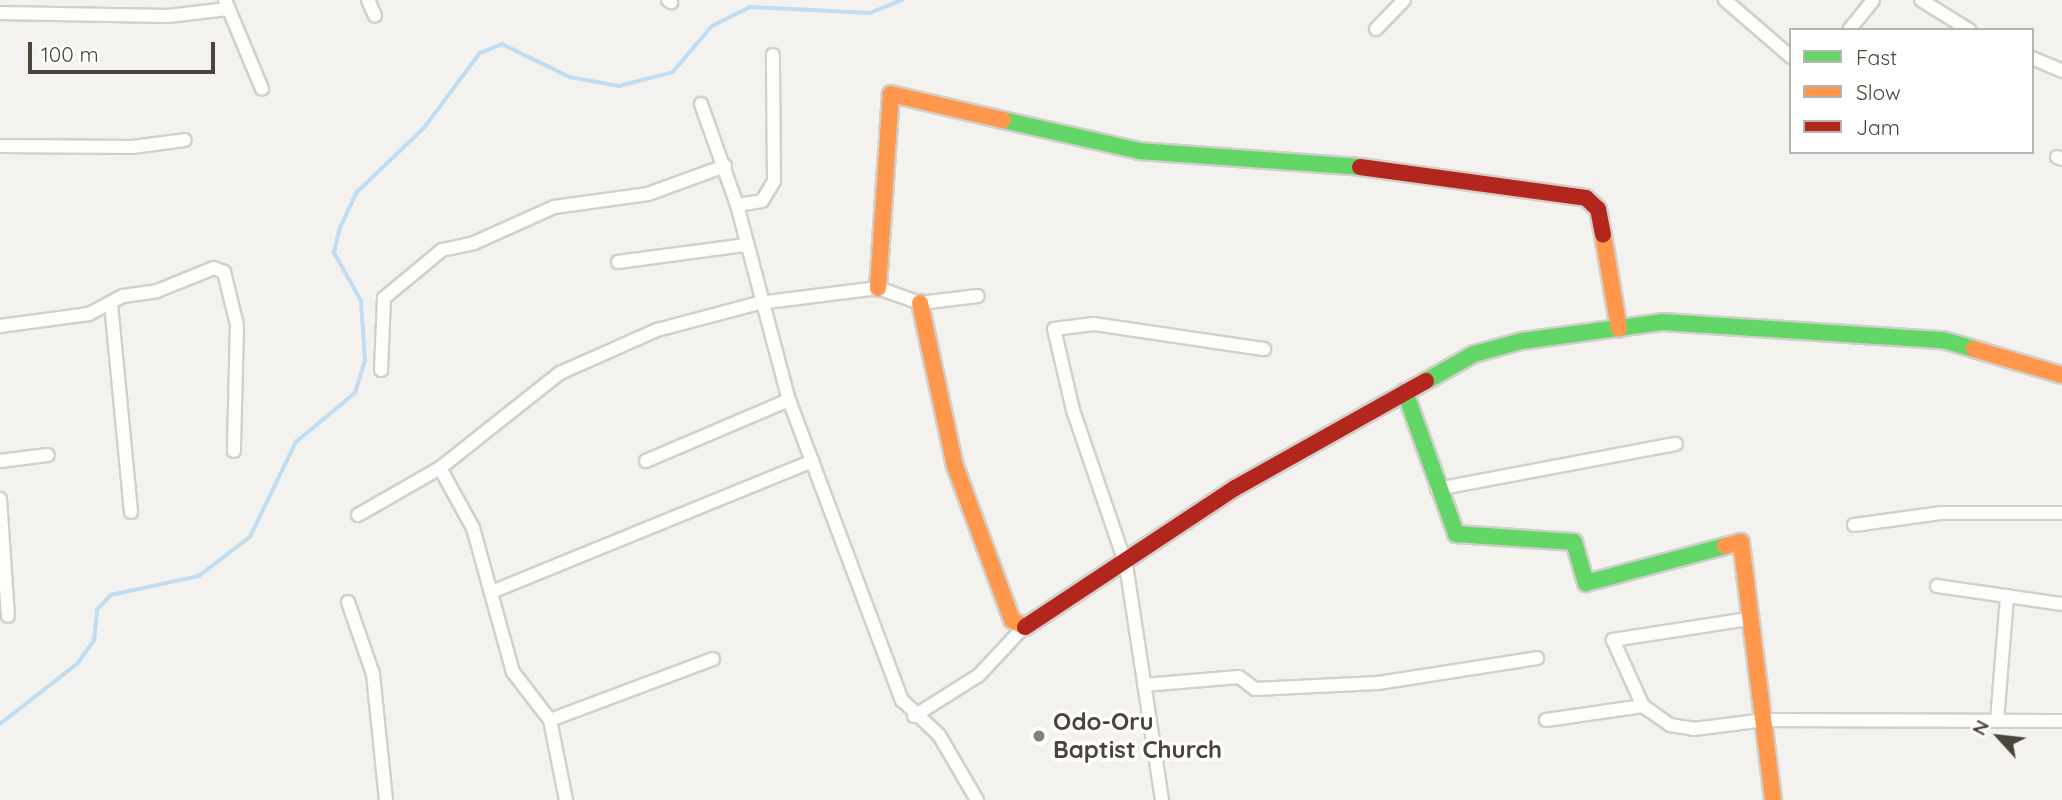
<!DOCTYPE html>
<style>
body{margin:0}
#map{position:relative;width:2062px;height:800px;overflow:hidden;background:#f4f2ee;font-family:Quicksand,sans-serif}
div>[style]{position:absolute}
.stream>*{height:3.5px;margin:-1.75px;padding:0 1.75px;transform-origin:1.75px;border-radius:1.75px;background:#c0ddf1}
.roads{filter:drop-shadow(2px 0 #d2d0cb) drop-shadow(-2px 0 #d2d0cb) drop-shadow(0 2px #d2d0cb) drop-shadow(0 -2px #d2d0cb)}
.street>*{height:12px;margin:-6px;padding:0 6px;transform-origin:6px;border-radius:6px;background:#fdfdfc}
.fast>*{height:16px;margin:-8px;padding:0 8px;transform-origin:8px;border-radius:8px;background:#63d668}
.slow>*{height:16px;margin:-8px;padding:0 8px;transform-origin:8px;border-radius:8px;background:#ff974d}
.jam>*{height:16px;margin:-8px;padding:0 8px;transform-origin:8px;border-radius:8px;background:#b3261e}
.dots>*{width:19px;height:19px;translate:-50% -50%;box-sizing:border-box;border:4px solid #fff;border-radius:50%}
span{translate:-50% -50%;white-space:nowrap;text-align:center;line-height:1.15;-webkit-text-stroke:7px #fff;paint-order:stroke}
.poi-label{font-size:24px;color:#4b4439;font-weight:700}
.left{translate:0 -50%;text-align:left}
.legend{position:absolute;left:1789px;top:28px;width:245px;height:126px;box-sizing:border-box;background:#fff;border:2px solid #b7b4b0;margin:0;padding:9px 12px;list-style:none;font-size:21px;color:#4b4439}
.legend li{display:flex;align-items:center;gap:14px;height:35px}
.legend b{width:35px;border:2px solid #b7b4b0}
.north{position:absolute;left:1964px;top:702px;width:70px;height:70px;-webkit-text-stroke:5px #fff;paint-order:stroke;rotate:297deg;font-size:19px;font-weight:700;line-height:28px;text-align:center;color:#4b4439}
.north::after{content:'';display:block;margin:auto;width:24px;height:32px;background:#4b4439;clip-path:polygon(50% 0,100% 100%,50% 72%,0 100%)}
.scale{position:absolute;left:28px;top:42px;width:187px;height:32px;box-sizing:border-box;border:4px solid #4b4439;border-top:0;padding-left:9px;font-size:21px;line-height:24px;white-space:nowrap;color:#4b4439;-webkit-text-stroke:5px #fff;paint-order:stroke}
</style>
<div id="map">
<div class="stream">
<i style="left:0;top:724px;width:98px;rotate:-37.9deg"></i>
<i style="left:77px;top:664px;width:29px;rotate:-54deg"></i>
<i style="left:94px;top:641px;width:31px;rotate:-84deg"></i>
<i style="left:97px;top:610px;width:21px;rotate:-47deg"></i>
<i style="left:111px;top:595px;width:90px;rotate:-12.2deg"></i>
<i style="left:199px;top:576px;width:64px;rotate:-37.4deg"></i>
<i style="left:250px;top:537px;width:106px;rotate:-64.2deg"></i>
<i style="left:296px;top:442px;width:77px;rotate:-39.7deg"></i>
<i style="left:355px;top:393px;width:34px;rotate:-73deg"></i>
<i style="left:365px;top:360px;width:59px;rotate:-93.9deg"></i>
<i style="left:361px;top:301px;width:55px;rotate:-119.4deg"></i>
<i style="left:334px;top:253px;width:26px;rotate:-77deg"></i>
<i style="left:340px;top:228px;width:40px;rotate:-65deg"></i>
<i style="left:357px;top:192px;width:93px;rotate:-43.7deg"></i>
<i style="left:424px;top:128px;width:94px;rotate:-53.3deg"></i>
<i style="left:480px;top:53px;width:24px;rotate:-22deg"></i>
<i style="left:502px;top:44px;width:76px;rotate:25.9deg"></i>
<i style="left:570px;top:77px;width:50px;rotate:10.4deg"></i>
<i style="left:619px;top:86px;width:56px;rotate:-14.5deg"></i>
<i style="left:673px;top:72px;width:60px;rotate:-49.7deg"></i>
<i style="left:712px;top:26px;width:42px;rotate:-26.6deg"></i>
<i style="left:750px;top:7px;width:120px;rotate:2.9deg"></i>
<i style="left:870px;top:13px;width:35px;rotate:-22deg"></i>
</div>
<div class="roads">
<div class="street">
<i style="left:225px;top:0;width:96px;rotate:67.4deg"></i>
<i style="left:368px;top:0;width:17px;rotate:66deg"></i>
<i style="left:668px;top:0;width:4px;rotate:34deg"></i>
<i style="left:1725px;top:0;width:87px;rotate:40.8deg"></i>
<i style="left:1921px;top:0;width:57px;rotate:32deg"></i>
<i style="left:0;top:13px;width:168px;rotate:1deg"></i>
<i style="left:168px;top:16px;width:60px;rotate:-6.7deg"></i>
<i style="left:1376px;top:29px;width:40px;rotate:-46deg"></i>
<i style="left:1849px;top:30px;width:38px;rotate:-51deg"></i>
<i style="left:2032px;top:58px;width:33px;rotate:23deg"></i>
<i style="left:701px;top:104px;width:107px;rotate:70.4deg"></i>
<i style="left:737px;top:205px;width:202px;rotate:75.1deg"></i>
<i style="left:789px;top:400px;width:321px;rotate:69.4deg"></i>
<i style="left:902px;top:700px;width:51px;rotate:43.4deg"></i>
<i style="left:939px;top:735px;width:75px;rotate:59.7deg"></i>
<i style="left:0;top:146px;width:132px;rotate:0.4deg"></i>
<i style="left:132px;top:147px;width:53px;rotate:-7.5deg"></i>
<i style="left:2057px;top:157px;width:5px;rotate:22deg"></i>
<i style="left:737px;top:205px;width:25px;rotate:-9deg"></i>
<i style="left:762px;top:201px;width:23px;rotate:-59deg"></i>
<i style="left:774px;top:181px;width:126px;rotate:-90.5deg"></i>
<i style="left:618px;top:262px;width:129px;rotate:-7.6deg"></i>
<i style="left:111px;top:304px;width:209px;rotate:84.5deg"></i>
<i style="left:0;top:326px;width:90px;rotate:-7.7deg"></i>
<i style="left:89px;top:314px;width:38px;rotate:-28deg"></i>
<i style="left:123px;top:296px;width:34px;rotate:-8deg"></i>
<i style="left:157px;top:291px;width:61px;rotate:-22deg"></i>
<i style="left:214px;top:268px;width:11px;rotate:22deg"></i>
<i style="left:224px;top:272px;width:55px;rotate:76.2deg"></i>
<i style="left:237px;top:325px;width:126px;rotate:91.4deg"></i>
<i style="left:381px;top:370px;width:72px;rotate:-87.6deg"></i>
<i style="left:384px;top:298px;width:75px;rotate:-39.6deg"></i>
<i style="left:442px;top:250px;width:33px;rotate:-12deg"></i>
<i style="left:474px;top:243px;width:88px;rotate:-24.2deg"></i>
<i style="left:554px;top:207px;width:95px;rotate:-7.9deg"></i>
<i style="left:648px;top:194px;width:82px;rotate:-20deg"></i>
<i style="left:0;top:461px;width:48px;rotate:-7.1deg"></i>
<i style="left:646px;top:461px;width:155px;rotate:-23.1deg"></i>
<i style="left:440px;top:468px;width:68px;rotate:61.2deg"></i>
<i style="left:473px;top:528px;width:149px;rotate:74.5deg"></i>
<i style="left:513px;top:672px;width:61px;rotate:52.4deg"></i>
<i style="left:550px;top:720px;width:82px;rotate:78.7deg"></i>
<i style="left:1437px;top:489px;width:243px;rotate:-10.7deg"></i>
<i style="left:0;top:499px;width:117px;rotate:86.1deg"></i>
<i style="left:358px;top:515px;width:95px;rotate:-29.8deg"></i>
<i style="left:440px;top:468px;width:153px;rotate:-38.4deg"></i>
<i style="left:560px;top:373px;width:106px;rotate:-23.9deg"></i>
<i style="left:657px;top:330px;width:106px;rotate:-14.8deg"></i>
<i style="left:759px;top:303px;width:120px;rotate:-7.2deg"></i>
<i style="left:878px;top:288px;width:45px;rotate:19.7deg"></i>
<i style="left:920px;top:303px;width:58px;rotate:-6.9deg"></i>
<i style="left:1854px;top:525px;width:89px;rotate:-7.8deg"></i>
<i style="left:1942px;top:513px;width:120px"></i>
<i style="left:1937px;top:586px;width:126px;rotate:8.2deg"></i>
<i style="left:494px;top:591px;width:344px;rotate:-22.2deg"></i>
<i style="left:348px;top:602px;width:76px;rotate:70.9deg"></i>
<i style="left:373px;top:674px;width:127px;rotate:84.1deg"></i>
<i style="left:1748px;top:619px;width:137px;rotate:171.2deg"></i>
<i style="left:1613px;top:640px;width:72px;rotate:65.6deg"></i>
<i style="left:1643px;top:706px;width:33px;rotate:35deg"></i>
<i style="left:1670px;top:725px;width:24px;rotate:9deg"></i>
<i style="left:1694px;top:729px;width:71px;rotate:-7.3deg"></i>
<i style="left:1764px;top:720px;width:298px;rotate:0.2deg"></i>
<i style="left:1144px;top:685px;width:95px;rotate:-4.8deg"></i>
<i style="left:1239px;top:677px;width:20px;rotate:37deg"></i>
<i style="left:1255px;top:689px;width:123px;rotate:-2.8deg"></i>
<i style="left:1378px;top:683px;width:161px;rotate:-8.9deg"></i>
<i style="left:914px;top:716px;width:77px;rotate:-32.2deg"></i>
<i style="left:979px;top:675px;width:63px;rotate:-46.9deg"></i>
<i style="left:550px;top:720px;width:174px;rotate:-20.5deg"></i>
<i style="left:1546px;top:720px;width:98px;rotate:-8.2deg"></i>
<i style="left:1997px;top:721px;width:125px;rotate:-85.4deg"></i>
<i style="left:1162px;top:800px;width:238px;rotate:-98.7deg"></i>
<i style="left:1126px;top:565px;width:164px;rotate:-108.9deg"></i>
<i style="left:1073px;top:410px;width:83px;rotate:-103.2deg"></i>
<i style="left:1054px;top:329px;width:40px;rotate:-7.1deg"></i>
<i style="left:1094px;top:324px;width:172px;rotate:8.4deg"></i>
</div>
<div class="fast">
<i style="left:1003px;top:120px;width:139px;rotate:12.8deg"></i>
<i style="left:1139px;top:151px;width:222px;rotate:4.1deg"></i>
<i style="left:1426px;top:381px;width:55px;rotate:-29.4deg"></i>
<i style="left:1474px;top:354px;width:50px;rotate:-15.2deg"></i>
<i style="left:1522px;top:341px;width:141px;rotate:-7.7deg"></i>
<i style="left:1662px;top:322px;width:282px;rotate:3.7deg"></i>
<i style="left:1943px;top:340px;width:32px;rotate:16deg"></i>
<i style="left:1405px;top:392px;width:151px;rotate:70.2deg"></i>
<i style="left:1456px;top:534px;width:118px;rotate:3.9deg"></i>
<i style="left:1574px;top:542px;width:43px;rotate:73.7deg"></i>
<i style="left:1586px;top:583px;width:144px;rotate:-14.9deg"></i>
</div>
<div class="slow">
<i style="left:1603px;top:235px;width:95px;rotate:80.3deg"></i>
<i style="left:878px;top:288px;width:194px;rotate:-86.2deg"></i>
<i style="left:891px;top:94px;width:115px;rotate:13.1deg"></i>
<i style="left:920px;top:303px;width:167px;rotate:77.9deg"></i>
<i style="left:955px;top:466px;width:164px;rotate:69.7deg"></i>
<i style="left:1012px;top:620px;width:15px;rotate:28deg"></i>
<i style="left:1974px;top:349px;width:92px;rotate:16.5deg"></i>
<i style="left:1725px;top:546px;width:16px;rotate:-14deg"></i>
<i style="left:1741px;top:542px;width:260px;rotate:82.9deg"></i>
</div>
<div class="jam">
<i style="left:1360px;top:167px;width:228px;rotate:7.8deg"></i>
<i style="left:1586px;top:198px;width:16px;rotate:43deg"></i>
<i style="left:1598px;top:209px;width:26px;rotate:79deg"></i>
<i style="left:1025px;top:627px;width:252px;rotate:-33.5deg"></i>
<i style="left:1235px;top:488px;width:219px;rotate:-29.3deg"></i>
</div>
</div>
<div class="dots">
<i style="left:1039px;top:736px;background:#868178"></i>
</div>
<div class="poi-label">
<span class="left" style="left:1053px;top:736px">Odo-Oru<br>Baptist Church</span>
</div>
<ul class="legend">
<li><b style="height:9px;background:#63d668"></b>Fast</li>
<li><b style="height:9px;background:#ff974d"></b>Slow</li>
<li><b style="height:9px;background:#b3261e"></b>Jam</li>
</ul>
<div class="north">N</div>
<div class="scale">100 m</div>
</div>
